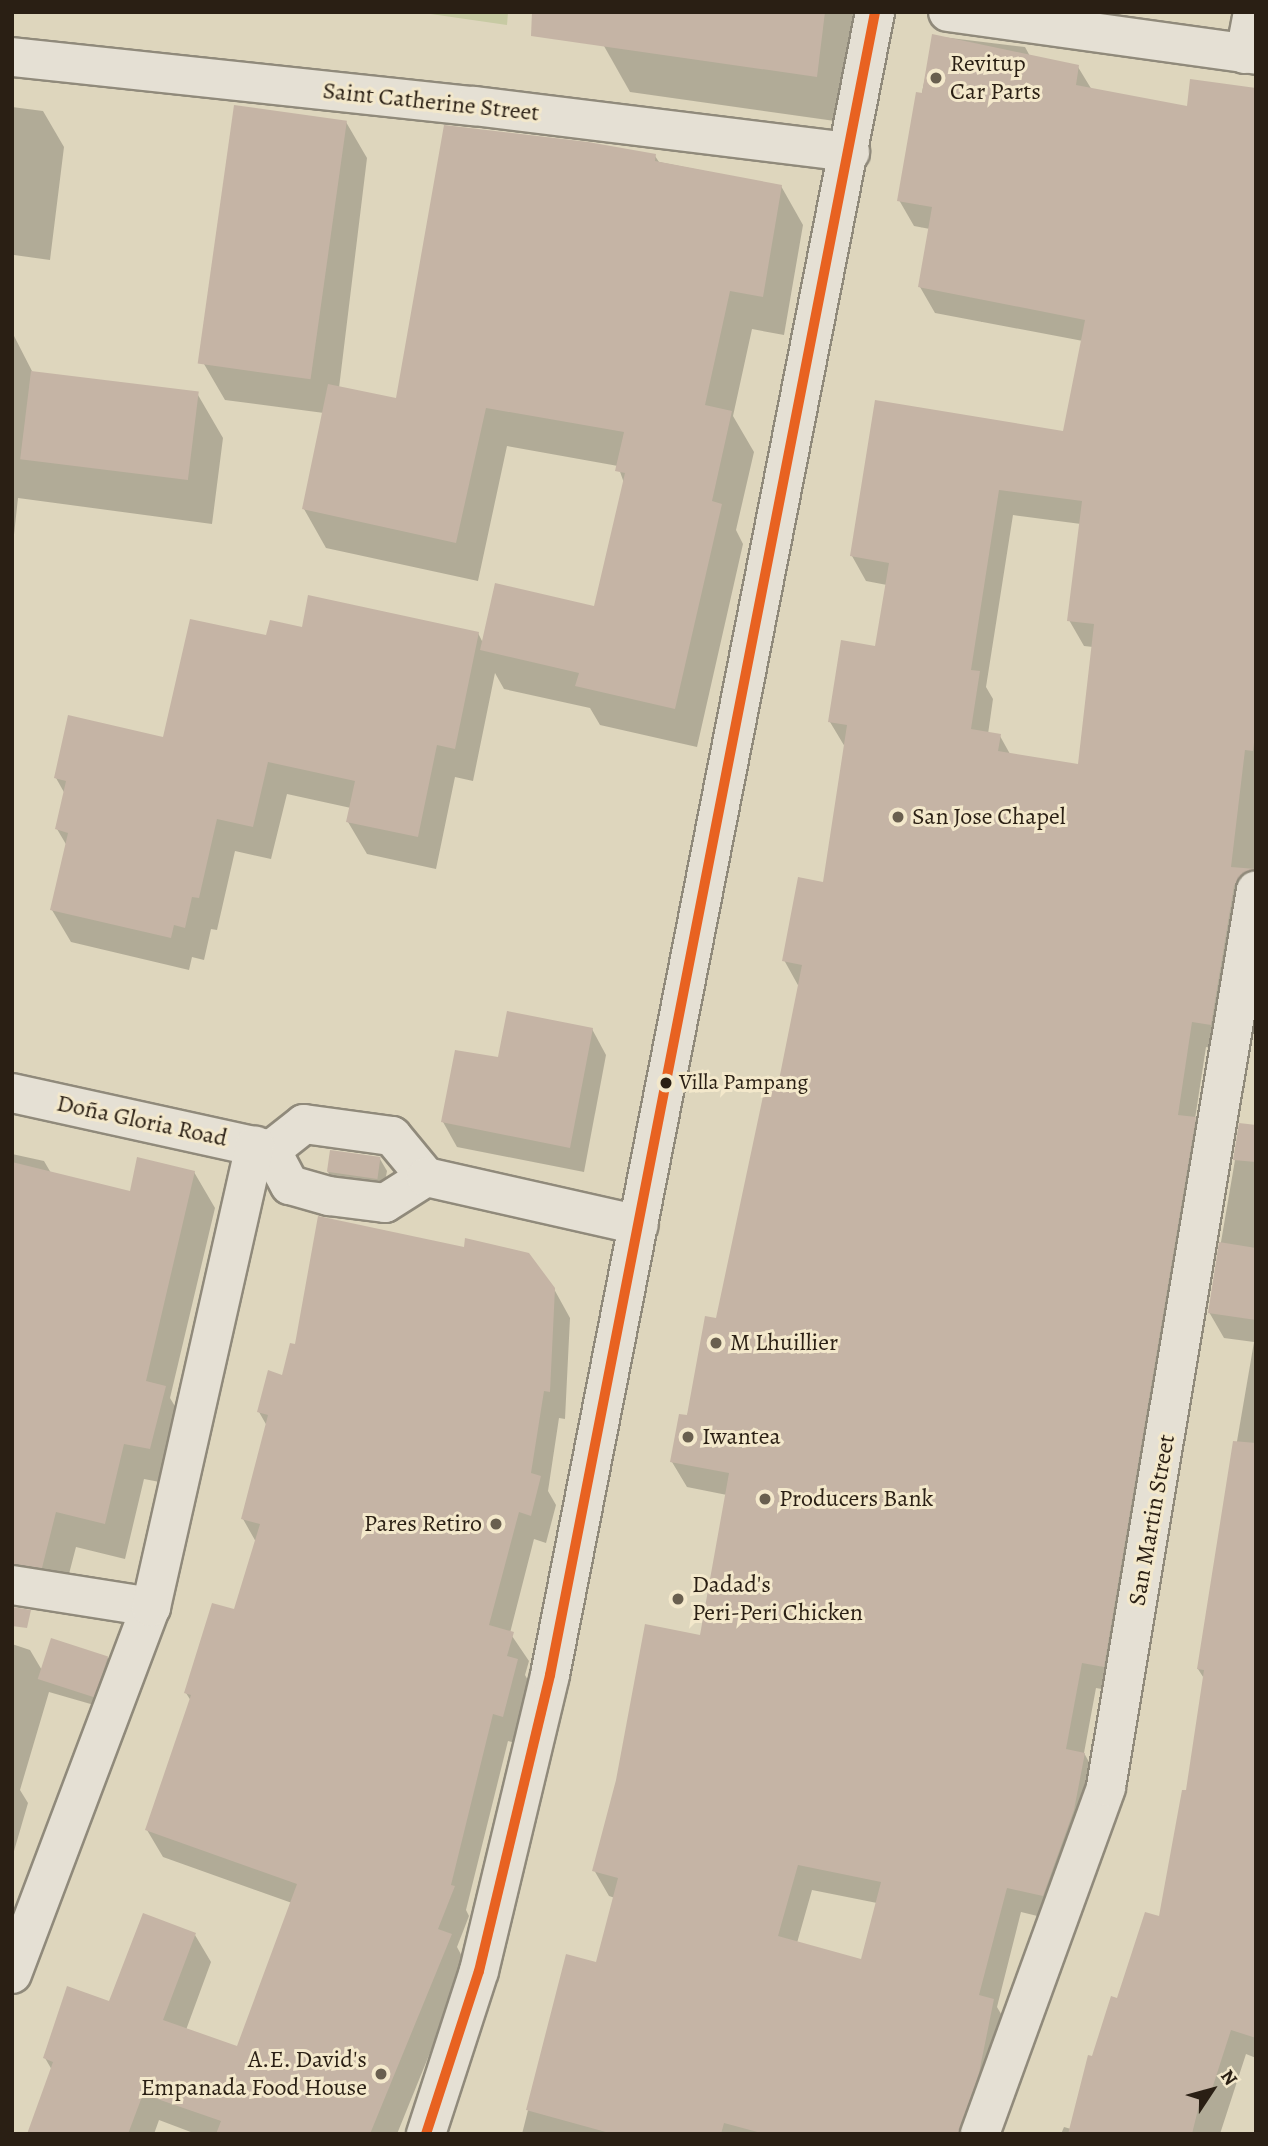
<!DOCTYPE html>
<meta charset="utf-8">
<style>
body{margin:0}
#map{position:relative;width:1268px;height:2146px;overflow:hidden;background:#ded6bd;font-family:Alegreya,serif}
div>[style]{position:absolute}
.green>*{inset:0;background:#c7caa3}
.shadow>*{inset:0;background:#0003}
.building>*{inset:0;background:#c5b4a5;transform-origin:0 0}
.roads{filter:drop-shadow(2px 0 #908a7b) drop-shadow(-2px 0 #908a7b) drop-shadow(0 2px #908a7b) drop-shadow(0 -2px #908a7b)}
.street>*{height:38px;margin:-19px;padding:0 19px;transform-origin:19px;border-radius:19px;background:#e5e0d4}
.secondary>*{height:38px;margin:-19px;padding:0 19px;transform-origin:19px;border-radius:19px;background:#e5e0d4}
.bus-1>*{height:10px;margin:-5px;padding:0 5px;transform-origin:5px;border-radius:5px;background:#e86221}
.dots>*{width:19px;height:19px;translate:-50% -50%;box-sizing:border-box;border:4px solid #f3e8cb;border-radius:50%}
span{translate:-50% -50%;white-space:nowrap;text-align:center;line-height:1.15;-webkit-text-stroke:6px #f3e8cb;paint-order:stroke}
.bus-label{font-size:22px;color:#2a1f14}
.left{translate:0 -50%;text-align:left}
.poi-label{font-size:24px;color:#2a1f14}
.right{translate:-100% -50%;text-align:right}
.street-label{font-size:24px;color:#2a1f14}
.frame{position:absolute;inset:0;border:14px solid #2a1f14;pointer-events:none}
.north{position:absolute;left:1177px;top:2055px;width:70px;height:70px;-webkit-text-stroke:5px #f3e8cb;paint-order:stroke;rotate:54deg;font-size:19px;font-weight:700;line-height:28px;text-align:center;color:#2a1f14}
.north::after{content:'';display:block;margin:auto;width:24px;height:32px;background:#2a1f14;clip-path:polygon(50% 0,100% 100%,50% 72%,0 100%)}
</style>
<div id="map">
<div class="green">
<i style="clip-path:polygon(417px 12px,508px 12px,507px 25px)"></i>
</div>
<div class="shadow">
<i style="clip-path:polygon(609px 12px,857px 12px,842px 122px,630px 92px,604px 46px)"></i>
<i style="clip-path:polygon(evenodd,934px 36px,1025px 47px,1031px 58px,1078px 67px,1092px 90px,1188px 108px,1256px 90px,1256px 900px,1225px 1050px,1206px 1047px,1195px 1119px,1209px 1145px,1118px 1692px,1096px 1688px,1084px 1753px,1099px 1780px,1058px 1921px,1021px 1912px,997px 2007px,1008px 2026px,982px 2134px,522px 2134px,567px 1956px,597px 1965px,615px 1898px,609px 1896px,594px 1870px,702px 1637px,727px 1495px,687px 1487px,672px 1462px,718px 1320px,779px 1087px,799px 987px,784px 960px,824px 884px,845px 747px,830px 722px,876px 648px,887px 585px,866px 581px,852px 556px,1065px 433px,1083px 341px,935px 313px,920px 287px,930px 229px,914px 226px,899px 200px,934px 36px,1013px 515px,1081px 524px,1069px 620px,1084px 646px,1093px 647px,1079px 766px,1010px 754px,1000px 736px,988px 734px,993px 699px,986px 687px,1013px 515px,934px 36px,812px 1890px,877px 1903px,862px 1961px,797px 1943px,812px 1890px)"></i>
<i style="clip-path:polygon(12px 107px,43px 111px,64px 147px,50px 260px,14px 255px,12px 266px)"></i>
<i style="clip-path:polygon(346px 122px,367px 158px,339px 388px,398px 401px,655px 156px,659px 162px,781px 186px,803px 225px,784px 335px,752px 329px,733px 416px,754px 452px,736px 530px,743px 544px,697px 747px,600px 725px,590px 708px,504px 689px,495px 673px,473px 781px,455px 777px,436px 869px,367px 854px,348px 822px,351px 808px,287px 794px,271px 859px,235px 851px,217px 930px,211px 929px,204px 960px,192px 957px,189px 970px,71px 942px,52px 910px,67px 846px,57px 829px,65px 794px,56px 778px,165px 739px,268px 637px,303px 629px,478px 633px,483px 643px,595px 609px,624px 483px,618px 466px,507px 446px,478px 581px,326px 548px,304px 509px,324px 413px,225px 400px,204px 364px)"></i>
<i style="clip-path:polygon(12px 332px,33px 373px,198px 395px,223px 438px,212px 524px,18px 498px,12px 553px)"></i>
<i style="clip-path:polygon(592px 1029px,606px 1055px,584px 1172px,457px 1147px,443px 1122px,499px 1059px)"></i>
<i style="clip-path:polygon(1241px 1125px,1256px 1126px,1256px 2058px,1246px 2054px,1220px 2134px,1061px 2134px,1064px 2127px,1071px 2129px,1093px 2058px,1161px 1919px,1188px 1792px,1205px 1680px,1198px 1669px,1254px 1342px,1224px 1338px,1209px 1312px)"></i>
<i style="clip-path:polygon(12px 1154px,44px 1161px,51px 1173px,131px 1193px,194px 1172px,215px 1208px,170px 1398px,185px 1423px,170px 1484px,144px 1479px,125px 1559px,76px 1547px,63px 1597px,12px 1583px)"></i>
<i style="clip-path:polygon(380px 1159px,387px 1171px,383px 1192px,335px 1185px,328px 1172px)"></i>
<i style="clip-path:polygon(554px 1289px,570px 1318px,565px 1419px,559px 1418px,548px 1491px,556px 1505px,546px 1543px,534px 1539px,510px 1633px,529px 1661px,525px 1675px,533px 1689px,519px 1744px,508px 1741px,466px 1910px,469px 1916px,457px 1947px,466px 1964px,397px 2134px,196px 2134px,159px 2120px,154px 2134px,29px 2134px,52px 2070px,45px 2058px,195px 1935px,211px 1962px,186px 2030px,238px 2048px,292px 1903px,163px 1857px,147px 1830px,191px 1701px,186px 1693px,235px 1611px,256px 1542px,243px 1519px,267px 1426px,259px 1412px,283px 1377px)"></i>
<i style="clip-path:polygon(12px 1644px,30px 1650px,43px 1672px,107px 1657px,114px 1670px,101px 1707px,49px 1692px,20px 1790px,28px 1803px,12px 1858px)"></i>
</div>
<div class="building">
<i style="clip-path:polygon(532px 12px,825px 12px,817px 77px,531px 36px)"></i>
<i style="clip-path:polygon(evenodd,932px 34px,1079px 65px,1076px 85px,1187px 106px,1190px 79px,1256px 88px,1256px 726px,1253px 751px,1245px 750px,1231px 867px,1256px 869px,1240px 876px,1234px 886px,1211px 1025px,1192px 1022px,1178px 1115px,1196px 1117px,1104px 1667px,1082px 1663px,1066px 1749px,1085px 1753px,1074px 1810px,1043px 1896px,1007px 1888px,979px 1995px,994px 1999px,979px 2073px,959px 2134px,765px 2134px,724px 2123px,721px 2134px,613px 2134px,526px 2110px,566px 1954px,596px 1962px,618px 1878px,592px 1871px,616px 1780px,645px 1624px,700px 1635px,729px 1473px,670px 1462px,679px 1414px,687px 1415px,705px 1316px,716px 1318px,766px 1082px,778px 1085px,802px 965px,782px 961px,798px 877px,823px 882px,847px 725px,828px 722px,841px 640px,875px 646px,889px 563px,850px 556px,875px 400px,1063px 431px,1085px 320px,918px 287px,932px 207px,897px 201px,916px 92px,922px 93px,932px 34px,999px 490px,1082px 501px,1067px 621px,1094px 624px,1078px 764px,998px 751px,1001px 734px,971px 729px,980px 671px,971px 670px,999px 490px,932px 34px,798px 1865px,881px 1882px,861px 1959px,778px 1936px,798px 1865px)"></i>
<i style="left:234px;top:105px;width:114px;height:261px;rotate:8deg"></i>
<i style="clip-path:polygon(444px 125px,588px 142px,656px 154px,655px 161px,782px 185px,763px 297px,730px 291px,705px 405px,732px 411px,712px 501px,722px 504px,675px 709px,575px 686px,579px 673px,480px 650px,495px 583px,594px 606px,625px 473px,615px 471px,624px 432px,486px 408px,456px 543px,302px 509px,328px 384px,396px 398px)"></i>
<i style="left:31px;top:371px;width:169px;height:89px;rotate:7deg"></i>
<i style="clip-path:polygon(308px 595px,479px 632px,455px 749px,437px 745px,418px 837px,346px 822px,355px 781px,268px 762px,253px 827px,217px 819px,199px 898px,192px 897px,185px 928px,174px 925px,171px 938px,50px 910px,68px 833px,55px 829px,66px 781px,54px 778px,68px 715px,163px 737px,190px 619px,266px 635px,270px 620px,302px 627px)"></i>
<i style="clip-path:polygon(507px 1011px,593px 1028px,570px 1148px,441px 1122px,455px 1050px,498px 1057px)"></i>
<i style="clip-path:polygon(1239px 1123px,1256px 1125px,1256px 1162px,1233px 1160px)"></i>
<i style="left:330px;top:1150px;width:51px;height:22px;rotate:8deg"></i>
<i style="clip-path:polygon(137px 1157px,195px 1171px,146px 1381px,166px 1386px,150px 1449px,124px 1444px,105px 1524px,56px 1512px,42px 1568px,12px 1564px,12px 1162px,130px 1191px)"></i>
<i style="clip-path:polygon(318px 1216px,464px 1247px,465px 1238px,529px 1253px,555px 1288px,550px 1392px,544px 1391px,531px 1473px,541px 1476px,531px 1516px,519px 1512px,489px 1625px,514px 1632px,507px 1656px,518px 1659px,503px 1717px,493px 1714px,451px 1885px,455px 1886px,438px 1929px,452px 1934px,370px 2134px,216px 2134px,221px 2121px,143px 2094px,128px 2134px,27px 2134px,53px 2062px,43px 2058px,67px 1986px,109px 2001px,143px 1913px,196px 1933px,163px 2020px,237px 2046px,297px 1884px,145px 1830px,191px 1695px,184px 1693px,212px 1603px,234px 1609px,260px 1524px,241px 1519px,268px 1415px,257px 1412px,268px 1370px,282px 1375px,290px 1343px,295px 1344px)"></i>
<i style="clip-path:polygon(1219px 1242px,1256px 1248px,1256px 1320px,1208px 1313px)"></i>
<i style="clip-path:polygon(1233px 1441px,1256px 1443px,1256px 2038px,1231px 2030px,1211px 2092px,1203px 2089px,1192px 2134px,1068px 2134px,1088px 2055px,1092px 2056px,1111px 1996px,1117px 1998px,1145px 1912px,1159px 1916px,1182px 1790px,1186px 1790px,1204px 1670px,1197px 1669px)"></i>
<i style="clip-path:polygon(12px 1607px,31px 1610px,27px 1628px,12px 1626px)"></i>
<i style="left:51px;top:1638px;width:60px;height:43px;rotate:18deg"></i>
</div>
<div class="roads">
<div class="street">
<i style="left:1245px;top:54px;width:43px;rotate:-79.2deg"></i>
<i style="left:12px;top:57px;width:465px;rotate:6.1deg"></i>
<i style="left:474px;top:106px;width:379px;rotate:7deg"></i>
<i style="left:12px;top:1093px;width:265px;rotate:12.4deg"></i>
<i style="left:271px;top:1150px;width:40px;rotate:62deg"></i>
<i style="left:290px;top:1185px;width:41px;rotate:15.8deg"></i>
<i style="left:329px;top:1196px;width:56px;rotate:7.1deg"></i>
<i style="left:385px;top:1203px;width:49px;rotate:-32.4deg"></i>
<i style="left:271px;top:1150px;width:42px;rotate:-38.2deg"></i>
<i style="left:304px;top:1124px;width:89px;rotate:7.8deg"></i>
<i style="left:392px;top:1136px;width:53px;rotate:50.3deg"></i>
<i style="left:426px;top:1177px;width:218px;rotate:12.7deg"></i>
<i style="left:12px;top:1585px;width:141px;rotate:9deg"></i>
<i style="left:12px;top:1974px;width:392px;rotate:-69.3deg"></i>
<i style="left:151px;top:1607px;width:473px;rotate:-77.3deg"></i>
<i style="left:980px;top:2134px;width:369px;rotate:-70deg"></i>
<i style="left:1106px;top:1787px;width:909px;rotate:-80.51deg"></i>
</div>
<div class="secondary">
<i style="left:948px;top:12px;width:311px;rotate:7.9deg"></i>
<i style="left:426px;top:2134px;width:171px;rotate:-72deg"></i>
<i style="left:479px;top:1971px;width:304px;rotate:-76.5deg"></i>
<i style="left:550px;top:1675px;width:1694px;rotate:-78.94deg"></i>
</div>
</div>
<div class="bus-1">
<i style="left:426px;top:2134px;width:171px;rotate:-72deg"></i>
<i style="left:479px;top:1971px;width:304px;rotate:-76.5deg"></i>
<i style="left:550px;top:1675px;width:1694px;rotate:-78.94deg"></i>
</div>
<div class="dots">
<i style="left:936px;top:78px;background:#695f4f"></i>
<i style="left:898px;top:817px;background:#695f4f"></i>
<i style="left:666px;top:1083px;background:#2a1f14"></i>
<i style="left:716px;top:1343px;background:#695f4f"></i>
<i style="left:688px;top:1437px;background:#695f4f"></i>
<i style="left:765px;top:1499px;background:#695f4f"></i>
<i style="left:496px;top:1524px;background:#695f4f"></i>
<i style="left:678px;top:1599px;background:#695f4f"></i>
<i style="left:381px;top:2074px;background:#695f4f"></i>
</div>
<div class="bus-label">
<span class="left" style="left:679px;top:1083px">Villa Pampang</span>
</div>
<div class="poi-label">
<span class="left" style="left:950px;top:78px">Revitup<br>Car Parts</span>
<span class="left" style="left:912px;top:817px">San Jose Chapel</span>
<span class="left" style="left:730px;top:1343px">M Lhuillier</span>
<span class="left" style="left:702px;top:1437px">Iwantea</span>
<span class="left" style="left:779px;top:1499px">Producers Bank</span>
<span class="right" style="left:482px;top:1524px">Pares Retiro</span>
<span class="left" style="left:692px;top:1599px">Dadad's<br>Peri-Peri Chicken</span>
<span class="right" style="left:367px;top:2074px">A.E. David's<br>Empanada Food House</span>
</div>
<div class="street-label">
<span style="left:431px;top:102px;rotate:6deg">Saint Catherine Street</span>
<span style="left:142px;top:1121px;rotate:12deg">Doña Gloria Road</span>
<span style="left:1152px;top:1520px;rotate:-80deg">San Martin Street</span>
</div>
<div class="frame"></div>
<div class="north">N</div>
</div>
